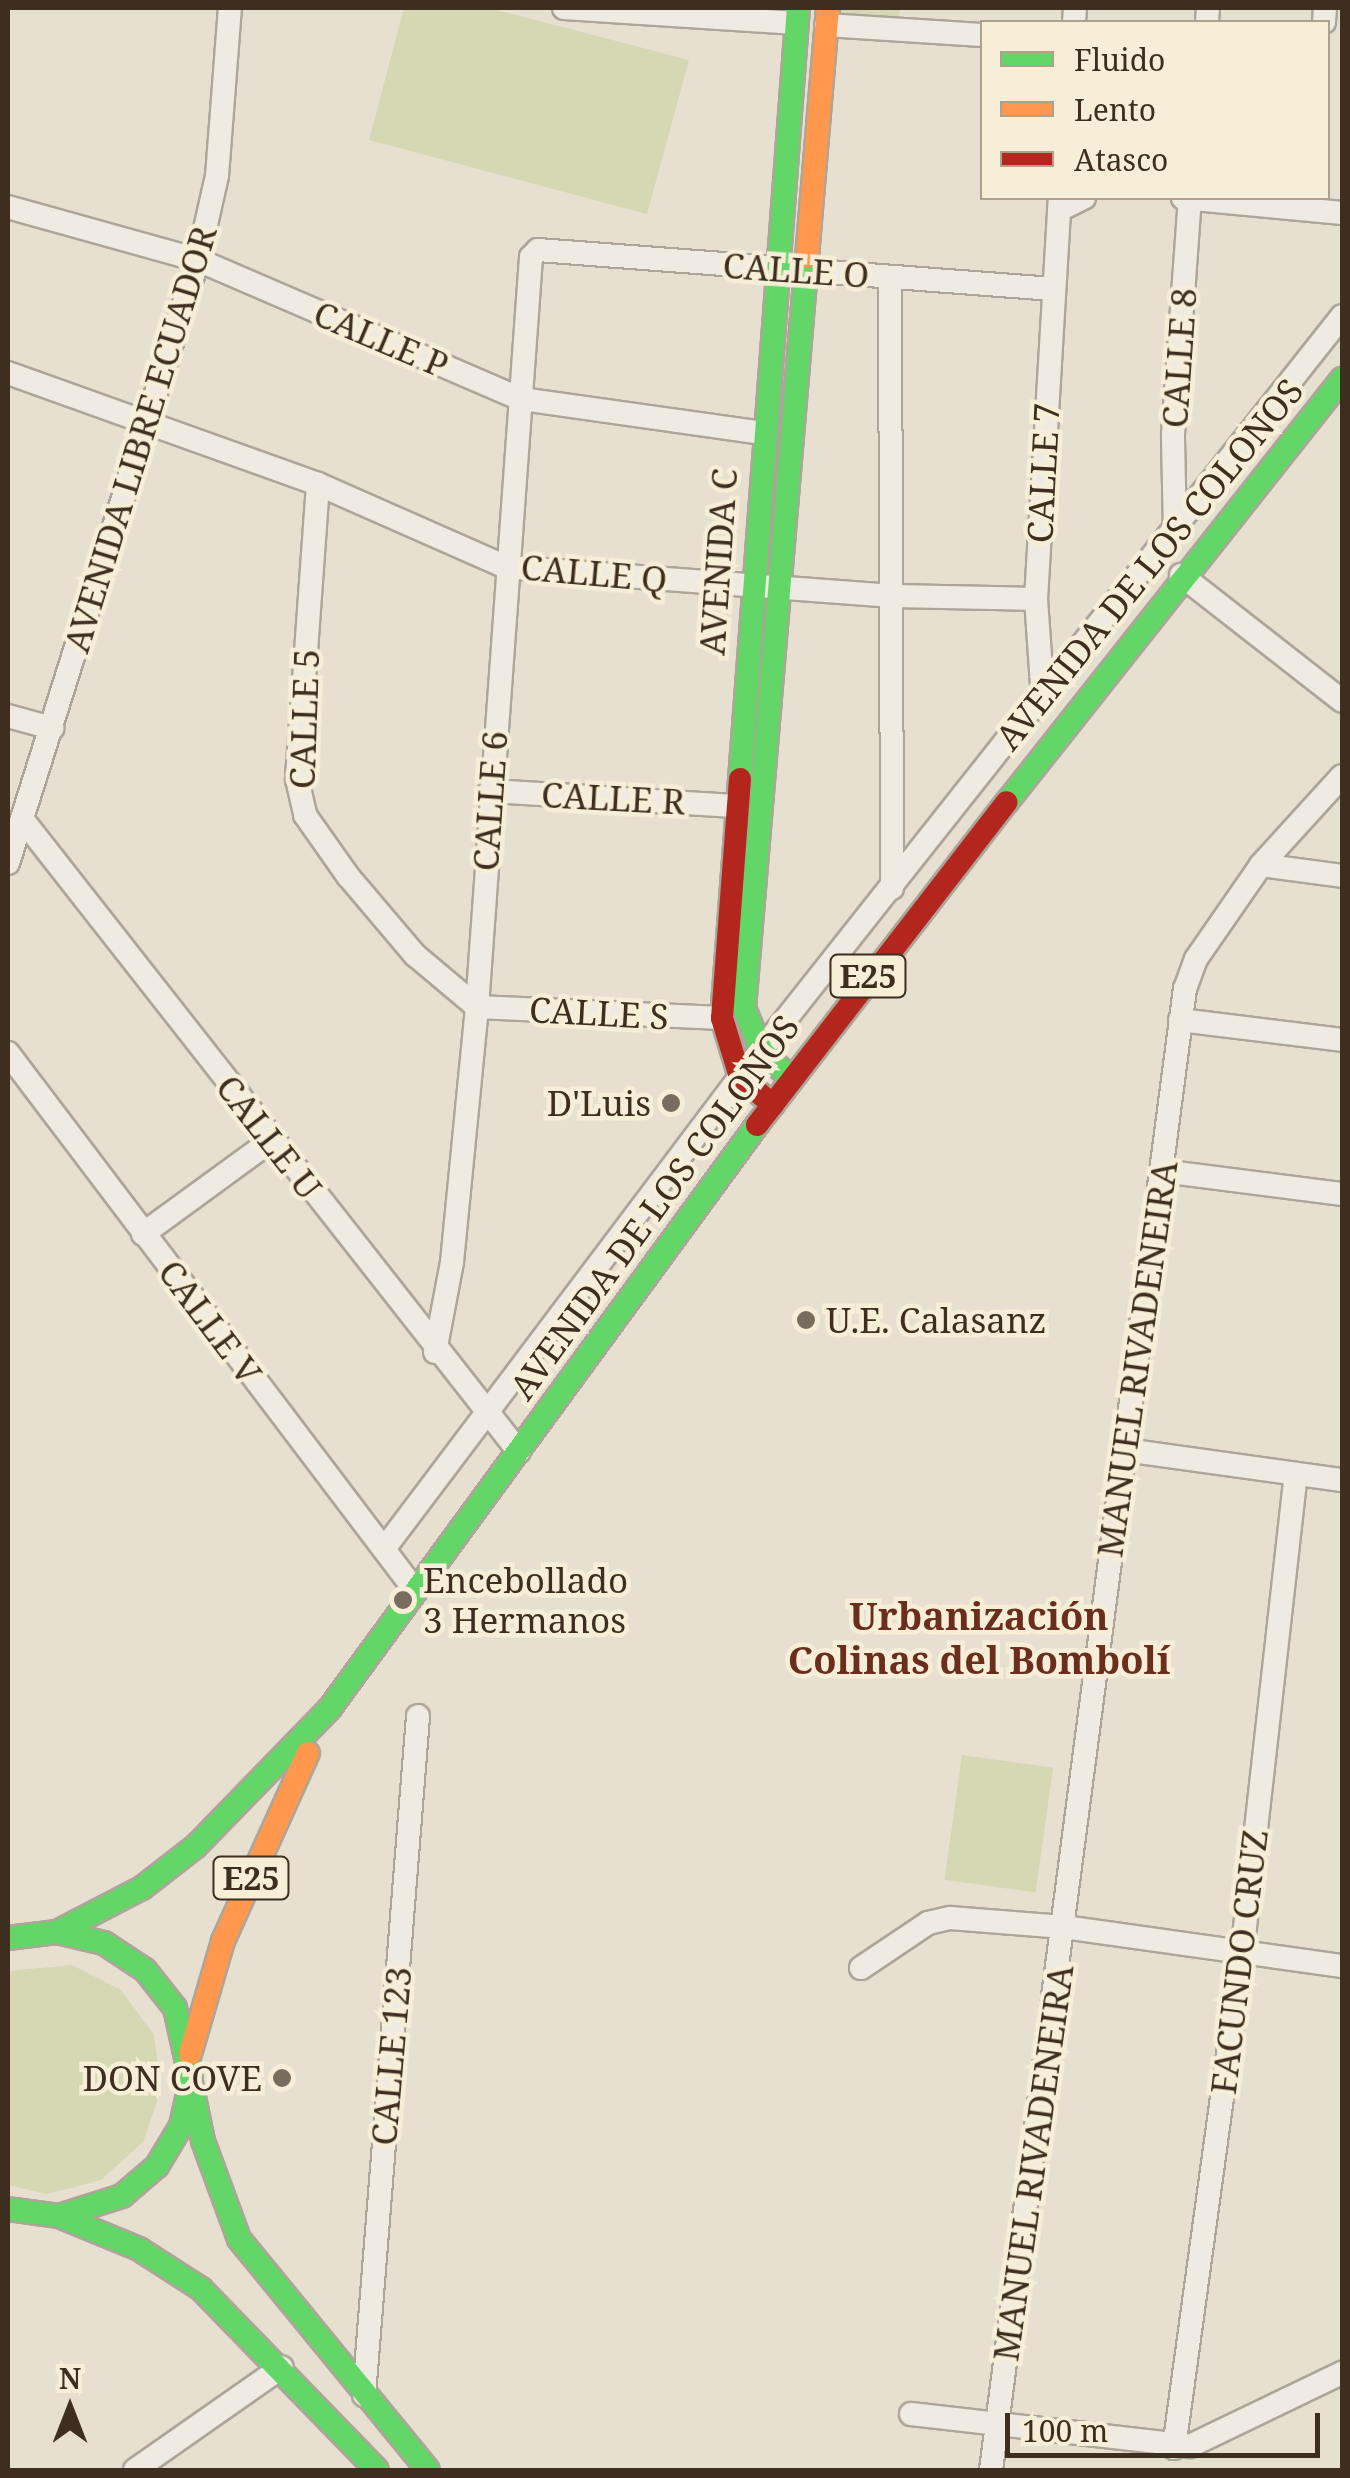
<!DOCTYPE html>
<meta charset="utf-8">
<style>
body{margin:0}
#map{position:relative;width:1350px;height:2478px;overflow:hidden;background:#e7e0d1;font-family:"Noto Serif",serif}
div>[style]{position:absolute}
.green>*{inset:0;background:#d6d7b3;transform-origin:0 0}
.roads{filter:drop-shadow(2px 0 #ada599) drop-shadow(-2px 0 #ada599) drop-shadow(0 2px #ada599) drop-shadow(0 -2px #ada599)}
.street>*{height:22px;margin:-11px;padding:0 11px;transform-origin:11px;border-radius:11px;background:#efebe3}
.fast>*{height:22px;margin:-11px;padding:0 11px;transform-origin:11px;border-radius:11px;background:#63d668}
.slow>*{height:22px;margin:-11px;padding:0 11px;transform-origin:11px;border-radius:11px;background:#ff974d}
.jam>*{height:22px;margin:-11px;padding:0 11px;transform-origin:11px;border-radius:11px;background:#b3261e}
.dots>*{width:28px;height:28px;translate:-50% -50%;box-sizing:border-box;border:5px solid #f7eed8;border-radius:50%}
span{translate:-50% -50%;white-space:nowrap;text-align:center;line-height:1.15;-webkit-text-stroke:9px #f7eed8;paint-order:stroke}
.shield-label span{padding:2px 8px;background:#f7eed8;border:2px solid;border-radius:8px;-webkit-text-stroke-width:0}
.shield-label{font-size:32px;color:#3d2e20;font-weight:700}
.street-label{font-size:35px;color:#3d2e20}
.poi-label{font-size:35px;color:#3d2e20}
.right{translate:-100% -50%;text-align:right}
.left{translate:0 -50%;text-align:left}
.neighbourhood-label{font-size:38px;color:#6b2e1e;font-weight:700}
.frame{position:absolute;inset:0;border:10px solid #3d2e20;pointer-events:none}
.legend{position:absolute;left:980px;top:20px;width:350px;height:180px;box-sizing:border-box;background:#f7eed8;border:2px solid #ada18e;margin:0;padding:12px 18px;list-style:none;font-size:30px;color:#3d2e20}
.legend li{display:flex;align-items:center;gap:20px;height:50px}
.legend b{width:50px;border:2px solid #ada18e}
.north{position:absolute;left:20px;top:2358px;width:100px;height:100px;-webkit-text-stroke:8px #f7eed8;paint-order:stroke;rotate:0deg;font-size:28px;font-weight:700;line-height:40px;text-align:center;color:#3d2e20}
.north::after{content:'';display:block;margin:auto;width:35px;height:45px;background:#3d2e20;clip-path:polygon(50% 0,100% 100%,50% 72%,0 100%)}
.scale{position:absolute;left:1005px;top:2413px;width:315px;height:45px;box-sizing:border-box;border:5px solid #3d2e20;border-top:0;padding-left:12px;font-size:30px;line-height:35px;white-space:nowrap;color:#3d2e20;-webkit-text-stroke:8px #f7eed8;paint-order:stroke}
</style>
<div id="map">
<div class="green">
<i style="clip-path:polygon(404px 8px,490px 8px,689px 60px,647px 214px,369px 140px)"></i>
<i style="clip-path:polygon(840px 8px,900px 8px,899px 19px,839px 14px)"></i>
<i style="left:962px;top:1755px;width:92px;height:126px;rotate:8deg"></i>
<i style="clip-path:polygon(72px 1965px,121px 1990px,154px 2035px,161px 2090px,143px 2142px,101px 2180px,47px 2194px,8px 2185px,8px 1971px)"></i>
</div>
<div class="roads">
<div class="street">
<i style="left:564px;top:8px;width:233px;rotate:3.7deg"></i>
<i style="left:1074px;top:22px;width:14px;rotate:-86deg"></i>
<i style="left:1207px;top:22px;width:14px;rotate:-86deg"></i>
<i style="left:1324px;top:22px;width:14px;rotate:-86deg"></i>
<i style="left:826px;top:25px;width:156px;rotate:3.7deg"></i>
<i style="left:1183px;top:198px;width:160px;rotate:5.4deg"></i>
<i style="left:8px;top:207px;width:197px;rotate:15.6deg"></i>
<i style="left:198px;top:260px;width:352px;rotate:23.3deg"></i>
<i style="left:521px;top:399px;width:244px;rotate:8deg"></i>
<i style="left:1059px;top:210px;width:28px;rotate:-26deg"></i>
<i style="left:890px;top:277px;width:611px;rotate:89.81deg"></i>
<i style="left:8px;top:373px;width:329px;rotate:19.7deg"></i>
<i style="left:318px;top:484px;width:206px;rotate:23.8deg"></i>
<i style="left:506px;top:567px;width:388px;rotate:4.3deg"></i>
<i style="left:893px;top:596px;width:143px;rotate:1.2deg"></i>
<i style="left:318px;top:484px;width:296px;rotate:94.1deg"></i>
<i style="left:297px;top:779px;width:37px;rotate:77deg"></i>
<i style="left:305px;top:815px;width:75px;rotate:54.8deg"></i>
<i style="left:348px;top:876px;width:104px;rotate:49.7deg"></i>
<i style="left:415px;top:955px;width:81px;rotate:40deg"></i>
<i style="left:477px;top:1007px;width:245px;rotate:2.6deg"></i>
<i style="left:1175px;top:533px;width:99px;rotate:-91.2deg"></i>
<i style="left:1173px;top:434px;width:237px;rotate:-85.9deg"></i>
<i style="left:1181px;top:575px;width:204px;rotate:38deg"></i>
<i style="left:1043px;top:699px;width:100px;rotate:-94deg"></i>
<i style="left:1036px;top:599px;width:402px;rotate:-86.6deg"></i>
<i style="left:8px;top:716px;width:46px;rotate:15.3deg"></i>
<i style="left:490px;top:791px;width:246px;rotate:3.5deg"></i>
<i style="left:23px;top:820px;width:803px;rotate:51.87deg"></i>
<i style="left:8px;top:863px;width:632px;rotate:-72.51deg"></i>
<i style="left:198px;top:260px;width:86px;rotate:-77.3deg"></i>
<i style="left:217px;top:176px;width:169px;rotate:-85.6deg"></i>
<i style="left:1261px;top:865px;width:82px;rotate:7.7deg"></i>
<i style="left:1180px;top:1020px;width:163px;rotate:7deg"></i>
<i style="left:8px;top:1053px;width:672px;rotate:52.86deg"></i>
<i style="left:1162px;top:1171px;width:181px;rotate:7.3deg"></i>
<i style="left:143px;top:1234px;width:160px;rotate:-36.1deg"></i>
<i style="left:435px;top:1352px;width:92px;rotate:-79.3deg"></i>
<i style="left:452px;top:1262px;width:256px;rotate:-84.4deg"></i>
<i style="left:477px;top:1007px;width:752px;rotate:-85.88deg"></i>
<i style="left:531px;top:257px;width:10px;rotate:-45deg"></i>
<i style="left:538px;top:250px;width:516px;rotate:4.33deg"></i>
<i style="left:1125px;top:1450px;width:219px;rotate:7.9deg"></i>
<i style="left:384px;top:1549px;width:591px;rotate:-52.98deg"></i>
<i style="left:740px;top:1077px;width:970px;rotate:-51.65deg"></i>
<i style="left:861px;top:1968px;width:81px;rotate:-33.9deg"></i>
<i style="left:928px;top:1923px;width:23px;rotate:-13deg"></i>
<i style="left:950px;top:1918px;width:114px;rotate:4.5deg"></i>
<i style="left:1064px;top:1927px;width:281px;rotate:8deg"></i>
<i style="left:364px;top:2395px;width:681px;rotate:-85.45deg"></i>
<i style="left:911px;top:2414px;width:281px;rotate:6.5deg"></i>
<i style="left:1190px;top:2446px;width:169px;rotate:-25.7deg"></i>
<i style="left:1174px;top:2448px;width:499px;rotate:-82.2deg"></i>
<i style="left:1242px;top:1954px;width:481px;rotate:-83.6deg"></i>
<i style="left:135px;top:2470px;width:179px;rotate:-35deg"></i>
<i style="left:991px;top:2470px;width:1494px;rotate:-82.54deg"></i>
<i style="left:1185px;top:989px;width:32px;rotate:-70deg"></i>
<i style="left:1196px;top:959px;width:114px;rotate:-55.3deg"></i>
<i style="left:1261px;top:865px;width:120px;rotate:-47.7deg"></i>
</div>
<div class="fast">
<i style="left:740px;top:779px;width:773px;rotate:-85.7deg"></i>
<i style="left:1007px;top:802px;width:540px;rotate:-51.62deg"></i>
<i style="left:792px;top:1079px;width:40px;rotate:-138deg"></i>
<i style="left:762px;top:1052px;width:48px;rotate:-112.2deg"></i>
<i style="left:744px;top:1008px;width:754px;rotate:-85.2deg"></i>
<i style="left:57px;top:1932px;width:96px;rotate:-27.4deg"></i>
<i style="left:142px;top:1888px;width:68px;rotate:-37.9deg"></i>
<i style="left:196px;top:1846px;width:192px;rotate:-45.8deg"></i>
<i style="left:330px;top:1708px;width:723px;rotate:-53.78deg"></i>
<i style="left:8px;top:1938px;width:49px;rotate:-7deg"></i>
<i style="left:57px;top:1932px;width:48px;rotate:13.2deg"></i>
<i style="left:104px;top:1943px;width:49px;rotate:33.4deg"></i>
<i style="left:145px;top:1970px;width:48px;rotate:51.7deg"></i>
<i style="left:175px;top:2008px;width:74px;rotate:77.5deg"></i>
<i style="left:191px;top:2080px;width:47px;rotate:102.3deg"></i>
<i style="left:181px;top:2126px;width:47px;rotate:121deg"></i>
<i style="left:157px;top:2166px;width:46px;rotate:139.4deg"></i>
<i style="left:122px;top:2196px;width:66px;rotate:162.4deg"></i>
<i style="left:59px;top:2216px;width:51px;rotate:-172.2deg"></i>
<i style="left:192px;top:2087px;width:55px;rotate:78.5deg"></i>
<i style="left:203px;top:2141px;width:104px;rotate:69.8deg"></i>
<i style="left:239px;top:2239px;width:298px;rotate:50.7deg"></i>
<i style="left:59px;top:2216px;width:87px;rotate:22.4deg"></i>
<i style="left:139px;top:2249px;width:74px;rotate:32.8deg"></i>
<i style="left:201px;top:2289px;width:252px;rotate:45.8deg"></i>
</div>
<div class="slow">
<i style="left:807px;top:257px;width:250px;rotate:-85.2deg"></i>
<i style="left:190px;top:2054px;width:118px;rotate:-73.7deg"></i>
<i style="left:223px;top:1941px;width:206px;rotate:-65.7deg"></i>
</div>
<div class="jam">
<i style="left:740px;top:779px;width:240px;rotate:94.3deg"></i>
<i style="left:722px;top:1018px;width:62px;rotate:73deg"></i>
<i style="left:740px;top:1077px;width:43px;rotate:40.3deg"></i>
<i style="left:757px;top:1125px;width:408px;rotate:-52.3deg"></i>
</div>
</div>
<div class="dots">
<i style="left:671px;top:1103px;background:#786c5e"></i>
<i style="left:806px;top:1320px;background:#786c5e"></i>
<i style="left:403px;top:1600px;background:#786c5e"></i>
<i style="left:282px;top:2078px;background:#786c5e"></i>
</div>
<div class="shield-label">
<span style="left:868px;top:976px">E25</span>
<span style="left:251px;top:1878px">E25</span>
</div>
<div class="street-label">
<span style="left:796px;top:270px;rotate:4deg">CALLE O</span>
<span style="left:381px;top:339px;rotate:23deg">CALLE P</span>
<span style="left:1179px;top:358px;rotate:-86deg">CALLE 8</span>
<span style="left:140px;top:439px;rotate:-73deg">AVENIDA LIBRE ECUADOR</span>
<span style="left:1043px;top:473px;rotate:-87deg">CALLE 7</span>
<span style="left:718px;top:562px;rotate:-86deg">AVENIDA C</span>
<span style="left:1149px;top:564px;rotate:-51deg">AVENIDA DE LOS COLONOS</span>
<span style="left:594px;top:573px;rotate:5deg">CALLE Q</span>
<span style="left:304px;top:719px;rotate:-88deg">CALLE 5</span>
<span style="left:613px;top:798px;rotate:3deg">CALLE R</span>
<span style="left:490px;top:801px;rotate:-86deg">CALLE 6</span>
<span style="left:599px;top:1013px;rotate:3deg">CALLE S</span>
<span style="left:269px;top:1137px;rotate:52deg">CALLE U</span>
<span style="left:654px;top:1207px;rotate:-54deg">AVENIDA DE LOS COLONOS</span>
<span style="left:210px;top:1322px;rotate:53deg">CALLE V</span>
<span style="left:1137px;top:1359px;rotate:-82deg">MANUEL RIVADENEIRA</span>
<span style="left:1239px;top:1962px;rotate:-83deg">FACUNDO CRUZ</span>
<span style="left:391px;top:2056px;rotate:-85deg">CALLE 123</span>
<span style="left:1033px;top:2163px;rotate:-82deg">MANUEL RIVADENEIRA</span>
</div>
<div class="poi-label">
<span class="right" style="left:651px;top:1103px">D'Luis</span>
<span class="left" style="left:826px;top:1320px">U.E. Calasanz</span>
<span class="left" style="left:423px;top:1600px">Encebollado<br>3 Hermanos</span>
<span class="right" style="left:262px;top:2078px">DON COVE</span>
</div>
<div class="neighbourhood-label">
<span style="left:979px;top:1638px">Urbanización<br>Colinas del Bombolí</span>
</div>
<div class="frame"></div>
<ul class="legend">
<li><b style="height:12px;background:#63d668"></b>Fluido</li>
<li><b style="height:12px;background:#ff974d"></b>Lento</li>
<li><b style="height:12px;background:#b3261e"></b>Atasco</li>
</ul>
<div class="north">N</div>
<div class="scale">100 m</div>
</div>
